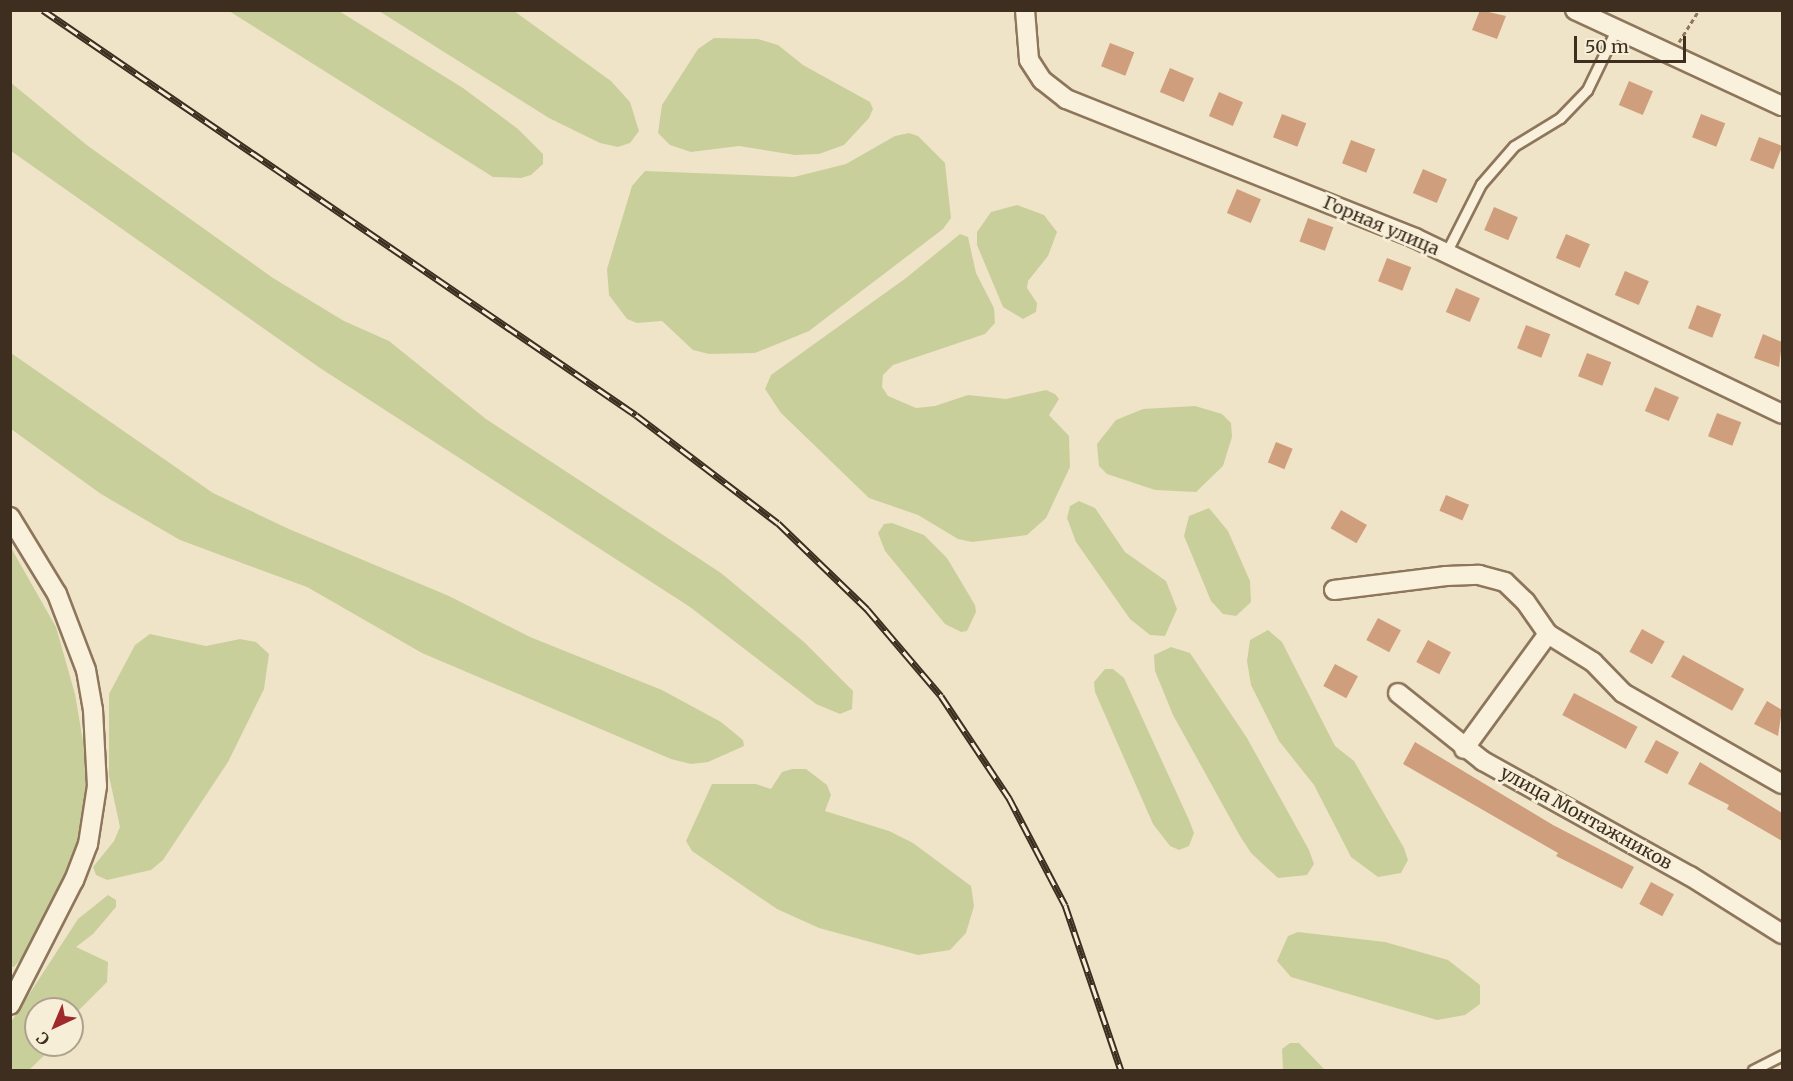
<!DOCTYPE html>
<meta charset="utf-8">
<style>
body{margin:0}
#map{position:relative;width:1793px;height:1081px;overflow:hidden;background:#f0e4c8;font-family:Merriweather,serif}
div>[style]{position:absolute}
.green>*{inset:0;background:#c9cf9b}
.building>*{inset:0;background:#cf9f7d;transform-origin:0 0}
.path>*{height:3px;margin-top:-1.5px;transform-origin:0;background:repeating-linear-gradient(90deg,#8d765c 0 4.5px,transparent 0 7.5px)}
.roads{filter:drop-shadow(2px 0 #8d765c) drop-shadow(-2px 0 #8d765c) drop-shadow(0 2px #8d765c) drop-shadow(0 -2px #8d765c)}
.service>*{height:9px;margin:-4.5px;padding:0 4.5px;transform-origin:4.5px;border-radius:4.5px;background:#faf1dc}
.minor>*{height:18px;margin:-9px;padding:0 9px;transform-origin:9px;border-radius:9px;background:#faf1dc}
.rail>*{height:7px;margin-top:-3.5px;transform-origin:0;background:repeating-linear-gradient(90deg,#f7eed8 0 14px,#3d2e20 0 28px);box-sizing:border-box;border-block:2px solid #3d2e20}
span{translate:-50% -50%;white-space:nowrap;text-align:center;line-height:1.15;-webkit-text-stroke:6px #f7eed8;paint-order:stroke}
.street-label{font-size:18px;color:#3d2e20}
.frame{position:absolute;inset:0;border:12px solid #3d2e20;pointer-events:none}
.north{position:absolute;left:24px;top:997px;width:60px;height:60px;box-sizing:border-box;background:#f7eed8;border:2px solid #ada18e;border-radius:50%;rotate:224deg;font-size:16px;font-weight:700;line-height:24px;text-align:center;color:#3d2e20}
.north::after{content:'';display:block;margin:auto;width:21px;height:27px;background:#9e2a2b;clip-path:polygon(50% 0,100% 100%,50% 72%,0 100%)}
.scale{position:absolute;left:1574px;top:36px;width:112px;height:27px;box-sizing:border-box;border:3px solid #3d2e20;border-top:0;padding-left:8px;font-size:18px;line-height:21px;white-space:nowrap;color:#3d2e20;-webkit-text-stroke:4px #f7eed8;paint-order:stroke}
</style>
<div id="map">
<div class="green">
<i style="clip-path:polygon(229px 11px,339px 11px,463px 88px,518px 129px,543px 154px,543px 164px,531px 175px,521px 178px,493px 177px)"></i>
<i style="clip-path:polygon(379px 11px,514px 11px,611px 81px,630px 102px,639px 131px,630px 143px,618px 147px,600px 143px,549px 118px)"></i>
<i style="clip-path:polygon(714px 38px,758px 39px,778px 45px,803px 65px,870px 102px,873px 109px,869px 118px,844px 145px,819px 154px,795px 155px,739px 146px,691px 152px,670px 145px,658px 133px,662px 105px,698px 49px)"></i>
<i style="clip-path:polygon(10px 82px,88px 146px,273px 278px,344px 321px,389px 341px,486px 419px,721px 573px,804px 642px,853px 691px,852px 709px,840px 714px,816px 704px,690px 607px,320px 368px,11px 151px)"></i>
<i style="clip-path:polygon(909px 133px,918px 136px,945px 163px,951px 218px,943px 229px,809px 331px,755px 353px,709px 354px,693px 350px,662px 321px,637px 323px,627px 319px,609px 295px,607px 269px,632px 186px,645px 171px,794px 177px,846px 164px,895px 136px)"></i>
<i style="clip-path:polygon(1017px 205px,1044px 215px,1057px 232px,1048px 256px,1028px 281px,1027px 288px,1037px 303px,1036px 312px,1023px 319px,1003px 307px,977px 245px,977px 232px,991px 212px)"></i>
<i style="clip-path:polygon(960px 234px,968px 237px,976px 273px,994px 308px,995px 323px,985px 334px,893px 365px,883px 375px,882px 387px,888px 396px,916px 408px,935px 406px,968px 395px,1006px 399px,1046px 390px,1055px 394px,1059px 399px,1049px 415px,1069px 436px,1070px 467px,1046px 518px,1027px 535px,972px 542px,958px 539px,918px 515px,869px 498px,781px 413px,765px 389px,771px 375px,906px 278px)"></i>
<i style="clip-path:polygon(11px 353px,213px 493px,289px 529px,449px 596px,530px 637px,662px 690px,721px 722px,743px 740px,744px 746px,708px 762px,691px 764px,671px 759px,422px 653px,307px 587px,180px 540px,101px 494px,11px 429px)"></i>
<i style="clip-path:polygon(1195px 406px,1222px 414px,1231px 423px,1232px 437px,1223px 466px,1196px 492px,1155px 490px,1107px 474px,1099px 466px,1097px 444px,1116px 420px,1143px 409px)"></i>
<i style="clip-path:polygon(1079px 501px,1095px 508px,1125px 552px,1166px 581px,1177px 609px,1165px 636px,1150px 635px,1130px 619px,1076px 542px,1067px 518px,1070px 506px)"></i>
<i style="clip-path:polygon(1209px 508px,1228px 531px,1250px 581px,1251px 602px,1236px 616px,1223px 614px,1211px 601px,1184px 536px,1189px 516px)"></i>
<i style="clip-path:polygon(892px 523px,924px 535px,947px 558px,975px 605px,976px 612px,967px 631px,961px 632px,945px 624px,885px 551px,878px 533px,884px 524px)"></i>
<i style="clip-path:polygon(10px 546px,56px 627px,75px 694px,86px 759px,85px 800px,78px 846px,26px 953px,14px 967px,10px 966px)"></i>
<i style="clip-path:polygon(1268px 630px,1282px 642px,1335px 746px,1354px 761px,1404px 848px,1408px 860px,1401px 873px,1378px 877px,1351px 857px,1314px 785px,1279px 741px,1251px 685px,1247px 661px,1250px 640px)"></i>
<i style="clip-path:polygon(150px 634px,206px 646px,240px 639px,256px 642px,269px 654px,264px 689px,228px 762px,163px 860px,151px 870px,107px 880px,96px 875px,93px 867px,114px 841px,120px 827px,109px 776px,109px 694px,135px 645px)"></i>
<i style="clip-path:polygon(1171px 647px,1190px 653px,1247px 738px,1309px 850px,1314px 864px,1307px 875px,1278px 878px,1251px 853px,1240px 836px,1173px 715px,1155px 671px,1154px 655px)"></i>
<i style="clip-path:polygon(1105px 669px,1113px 669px,1124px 678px,1189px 820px,1194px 833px,1189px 846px,1179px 850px,1170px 846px,1153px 824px,1095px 692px,1094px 682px)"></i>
<i style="clip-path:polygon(792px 769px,806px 769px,827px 785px,831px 795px,825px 811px,889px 831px,913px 843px,971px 886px,974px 906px,966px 933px,950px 950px,918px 955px,819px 928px,777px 909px,692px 851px,686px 841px,712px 784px,756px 784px,771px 789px,782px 772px)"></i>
<i style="clip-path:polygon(108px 895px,116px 900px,116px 907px,93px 934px,76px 947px,108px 962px,107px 982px,72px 1017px,72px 1009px,36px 1009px,36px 1045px,54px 1046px,29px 1070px,11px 1070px,11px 1022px,78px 919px)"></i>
<i style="clip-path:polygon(1298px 932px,1385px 942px,1448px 960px,1480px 985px,1480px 1004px,1465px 1015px,1437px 1020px,1291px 977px,1277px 961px,1288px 936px)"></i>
<i style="clip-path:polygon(1290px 1043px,1299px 1043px,1325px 1070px,1283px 1070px,1282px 1049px)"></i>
</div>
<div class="building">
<i style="clip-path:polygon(1480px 10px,1506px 16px,1497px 39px,1472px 30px)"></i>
<i style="left:1110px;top:43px;width:26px;height:25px;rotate:21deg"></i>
<i style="left:1170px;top:68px;width:26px;height:26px;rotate:23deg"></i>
<i style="left:1629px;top:81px;width:26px;height:26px;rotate:23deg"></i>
<i style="left:1219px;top:92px;width:26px;height:26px;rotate:23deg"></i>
<i style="left:1282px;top:114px;width:26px;height:25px;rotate:21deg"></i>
<i style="left:1701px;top:114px;width:26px;height:25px;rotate:21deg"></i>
<i style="left:1759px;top:137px;width:25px;height:25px;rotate:21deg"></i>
<i style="left:1351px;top:140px;width:26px;height:25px;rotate:21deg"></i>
<i style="left:1423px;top:169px;width:26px;height:26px;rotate:23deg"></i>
<i style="left:1237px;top:189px;width:26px;height:26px;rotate:23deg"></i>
<i style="left:1494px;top:207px;width:26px;height:25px;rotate:23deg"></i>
<i style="left:1308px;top:218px;width:27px;height:25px;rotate:20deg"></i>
<i style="left:1566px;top:234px;width:26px;height:26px;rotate:23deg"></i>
<i style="left:1387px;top:258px;width:26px;height:25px;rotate:21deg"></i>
<i style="left:1625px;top:271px;width:26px;height:26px;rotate:23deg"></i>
<i style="left:1456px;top:288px;width:26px;height:26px;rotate:23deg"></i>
<i style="left:1697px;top:305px;width:26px;height:25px;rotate:21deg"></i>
<i style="left:1526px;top:325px;width:26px;height:25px;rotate:21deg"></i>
<i style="clip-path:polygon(1763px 334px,1782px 342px,1779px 367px,1754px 358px)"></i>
<i style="left:1587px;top:353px;width:26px;height:25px;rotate:21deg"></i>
<i style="left:1655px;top:387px;width:26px;height:26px;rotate:23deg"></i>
<i style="left:1717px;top:413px;width:26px;height:25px;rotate:21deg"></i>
<i style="left:1276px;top:442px;width:18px;height:22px;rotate:22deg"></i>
<i style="left:1446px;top:495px;width:25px;height:17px;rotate:23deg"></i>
<i style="left:1341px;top:510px;width:30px;height:21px;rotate:30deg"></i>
<i style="left:1378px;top:618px;width:26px;height:25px;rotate:28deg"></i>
<i style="left:1642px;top:629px;width:26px;height:26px;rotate:29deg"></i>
<i style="left:1428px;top:640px;width:26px;height:25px;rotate:28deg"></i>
<i style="left:1683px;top:655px;width:70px;height:25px;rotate:29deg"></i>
<i style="left:1335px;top:664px;width:26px;height:25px;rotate:28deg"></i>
<i style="left:1574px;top:693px;width:72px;height:25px;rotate:28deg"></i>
<i style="clip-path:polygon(1767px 701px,1782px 710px,1778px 736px,1754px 724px)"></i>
<i style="left:1656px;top:740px;width:26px;height:25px;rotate:28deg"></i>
<i style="clip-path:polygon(1415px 742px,1553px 825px,1634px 867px,1622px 889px,1556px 856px,1558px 853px,1403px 764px)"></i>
<i style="clip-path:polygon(1700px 762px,1782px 813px,1782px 841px,1727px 809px,1729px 805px,1688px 784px)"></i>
<i style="left:1651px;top:882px;width:26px;height:25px;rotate:28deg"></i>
</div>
<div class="path">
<i style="left:1679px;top:42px;width:38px;rotate:-58deg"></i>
</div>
<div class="roads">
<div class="service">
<i style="left:1446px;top:253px;width:77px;rotate:-63.1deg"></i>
<i style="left:1481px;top:184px;width:50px;rotate:-49deg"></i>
<i style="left:1514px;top:146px;width:54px;rotate:-31.3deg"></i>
<i style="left:1560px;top:118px;width:39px;rotate:-46deg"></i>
<i style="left:1587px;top:90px;width:69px;rotate:-64.2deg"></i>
<i style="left:1753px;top:1070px;width:33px;rotate:-27deg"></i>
</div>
<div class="minor">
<i style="left:1025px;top:10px;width:50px;rotate:85.4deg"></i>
<i style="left:1029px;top:60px;width:24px;rotate:57deg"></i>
<i style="left:1042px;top:80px;width:31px;rotate:38deg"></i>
<i style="left:1066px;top:99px;width:376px;rotate:21.7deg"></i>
<i style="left:1415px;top:238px;width:407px;rotate:25.6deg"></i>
<i style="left:1575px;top:10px;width:228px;rotate:24.9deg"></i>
<i style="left:10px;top:517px;width:90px;rotate:58.6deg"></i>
<i style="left:57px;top:594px;width:81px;rotate:69.1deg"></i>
<i style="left:86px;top:670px;width:41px;rotate:80.1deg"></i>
<i style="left:93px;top:710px;width:76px;rotate:87deg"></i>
<i style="left:97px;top:786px;width:59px;rotate:98.8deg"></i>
<i style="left:88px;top:844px;width:39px;rotate:111deg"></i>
<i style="left:74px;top:880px;width:140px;rotate:117.1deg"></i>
<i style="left:1334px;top:590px;width:113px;rotate:-7.1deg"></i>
<i style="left:1446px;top:576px;width:33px;rotate:-2deg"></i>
<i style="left:1479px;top:575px;width:27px;rotate:15deg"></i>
<i style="left:1505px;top:582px;width:28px;rotate:44deg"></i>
<i style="left:1525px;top:601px;width:40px;rotate:55.1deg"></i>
<i style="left:1548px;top:634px;width:53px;rotate:31.9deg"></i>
<i style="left:1593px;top:662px;width:43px;rotate:45.9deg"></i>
<i style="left:1623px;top:693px;width:183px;rotate:29.8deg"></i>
<i style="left:1398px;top:693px;width:109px;rotate:38.7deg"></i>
<i style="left:1483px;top:761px;width:237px;rotate:29.1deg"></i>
<i style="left:1690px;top:876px;width:109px;rotate:32.2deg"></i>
<i style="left:1464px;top:749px;width:142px;rotate:-53.9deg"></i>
</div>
</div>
<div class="rail">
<i style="left:43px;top:10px;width:718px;rotate:34.33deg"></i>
<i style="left:636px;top:415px;width:178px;rotate:37.3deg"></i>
<i style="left:778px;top:523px;width:124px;rotate:44deg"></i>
<i style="left:867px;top:609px;width:114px;rotate:49.6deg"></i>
<i style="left:941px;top:696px;width:123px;rotate:56.3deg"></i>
<i style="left:1009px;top:798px;width:121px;rotate:62.4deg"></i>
<i style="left:1065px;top:905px;width:174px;rotate:71.3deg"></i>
</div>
<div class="street-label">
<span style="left:1381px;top:226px;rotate:23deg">Горная улица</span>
<span style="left:1586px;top:818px;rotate:29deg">улица Монтажников</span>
</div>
<div class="frame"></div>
<div class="north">С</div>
<div class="scale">50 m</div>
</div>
